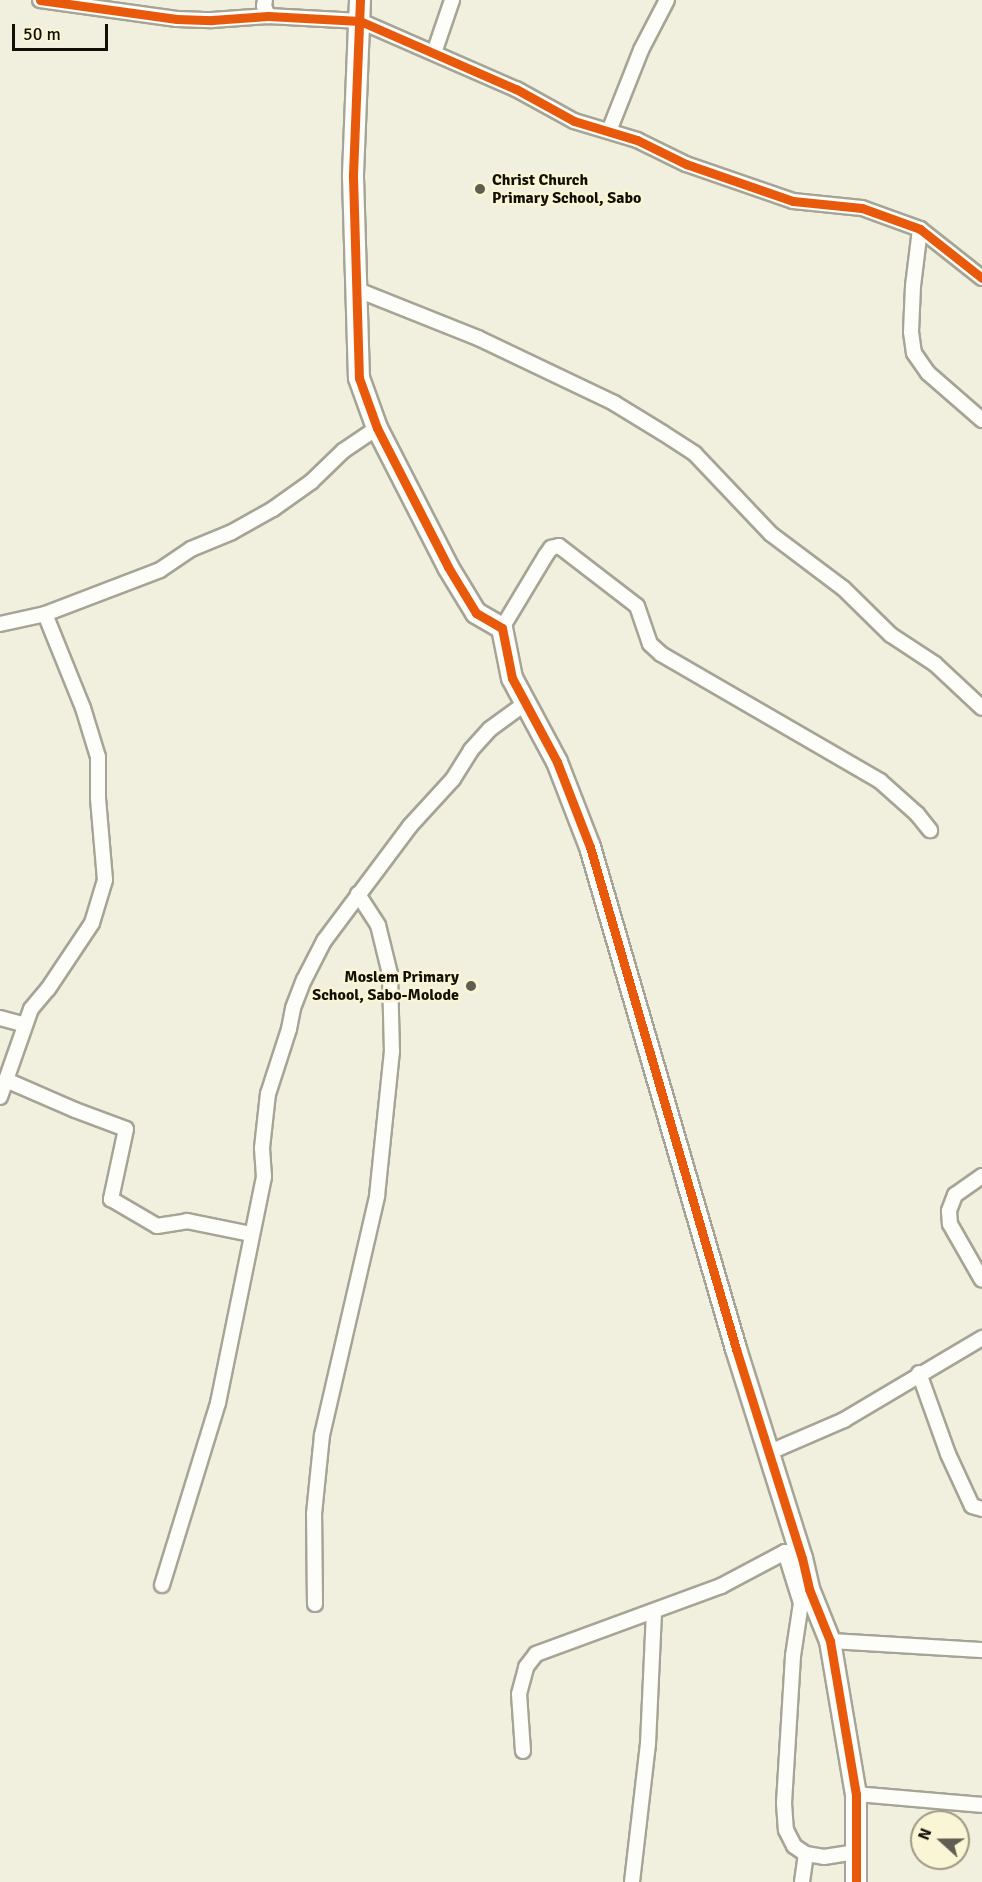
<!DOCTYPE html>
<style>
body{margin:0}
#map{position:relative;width:982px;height:1882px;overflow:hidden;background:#f1efdd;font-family:Signika,sans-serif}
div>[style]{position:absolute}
.roads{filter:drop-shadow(2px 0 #a6a496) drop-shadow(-2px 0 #a6a496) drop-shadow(0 2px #a6a496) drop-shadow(0 -2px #a6a496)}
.street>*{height:14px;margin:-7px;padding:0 7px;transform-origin:7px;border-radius:7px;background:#fdfdfa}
.secondary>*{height:20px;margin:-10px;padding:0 10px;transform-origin:10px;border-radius:10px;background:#fdfdfa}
.cycleway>*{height:9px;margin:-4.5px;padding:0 4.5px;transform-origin:4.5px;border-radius:4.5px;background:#e8590c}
.dots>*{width:16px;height:16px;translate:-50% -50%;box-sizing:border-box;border:3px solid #f9f5d5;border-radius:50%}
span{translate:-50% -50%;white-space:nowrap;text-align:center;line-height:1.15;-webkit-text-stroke:5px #f9f5d5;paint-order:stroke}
.poi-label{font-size:16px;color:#121006;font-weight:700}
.left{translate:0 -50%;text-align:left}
.right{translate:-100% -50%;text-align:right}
.north{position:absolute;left:910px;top:1810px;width:60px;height:60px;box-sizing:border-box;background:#f9f5d5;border:2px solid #9d9982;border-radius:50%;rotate:291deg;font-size:16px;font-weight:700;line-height:24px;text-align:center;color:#121006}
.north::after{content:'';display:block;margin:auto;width:21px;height:27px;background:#605e51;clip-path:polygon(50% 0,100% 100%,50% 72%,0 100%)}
.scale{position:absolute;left:12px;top:24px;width:96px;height:27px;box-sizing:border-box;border:3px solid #121006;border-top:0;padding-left:8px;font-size:18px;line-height:21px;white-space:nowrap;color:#121006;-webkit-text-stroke:4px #f9f5d5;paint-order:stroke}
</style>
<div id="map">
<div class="roads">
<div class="street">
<i style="left:40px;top:0;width:138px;rotate:7.9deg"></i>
<i style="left:177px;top:19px;width:35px;rotate:2deg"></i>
<i style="left:212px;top:20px;width:56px;rotate:-4.1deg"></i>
<i style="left:268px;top:16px;width:92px;rotate:3.1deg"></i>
<i style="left:360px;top:21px;width:170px;rotate:23.6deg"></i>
<i style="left:516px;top:89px;width:66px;rotate:28.9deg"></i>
<i style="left:574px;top:121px;width:66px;rotate:16.8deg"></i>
<i style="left:637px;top:140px;width:55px;rotate:26.1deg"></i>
<i style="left:686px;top:164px;width:113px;rotate:19.1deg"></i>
<i style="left:793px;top:201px;width:69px;rotate:5.8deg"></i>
<i style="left:862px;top:208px;width:62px;rotate:19.9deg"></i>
<i style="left:920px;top:229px;width:79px;rotate:38.3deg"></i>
<i style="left:265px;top:0;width:6px;rotate:99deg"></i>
<i style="left:264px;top:6px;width:11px;rotate:68deg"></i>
<i style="left:434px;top:53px;width:56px;rotate:-71.2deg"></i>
<i style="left:609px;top:131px;width:87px;rotate:-68.4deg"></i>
<i style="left:641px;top:50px;width:56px;rotate:-62.5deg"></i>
<i style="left:920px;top:229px;width:57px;rotate:97deg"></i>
<i style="left:913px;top:286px;width:46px;rotate:92.5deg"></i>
<i style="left:911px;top:332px;width:21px;rotate:82deg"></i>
<i style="left:914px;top:353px;width:24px;rotate:55deg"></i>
<i style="left:928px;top:373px;width:72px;rotate:41deg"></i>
<i style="left:358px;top:290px;width:129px;rotate:21.8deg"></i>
<i style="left:478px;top:338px;width:151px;rotate:25.5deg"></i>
<i style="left:614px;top:403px;width:57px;rotate:31.5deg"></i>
<i style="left:663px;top:433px;width:38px;rotate:33deg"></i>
<i style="left:695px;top:454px;width:110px;rotate:46.5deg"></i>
<i style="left:771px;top:534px;width:90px;rotate:36.9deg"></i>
<i style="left:843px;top:588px;width:67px;rotate:44.4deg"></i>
<i style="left:891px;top:635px;width:53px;rotate:33.4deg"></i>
<i style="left:935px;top:664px;width:64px;rotate:43.1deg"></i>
<i style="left:0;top:624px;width:46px;rotate:-12.5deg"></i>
<i style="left:45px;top:614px;width:123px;rotate:-20.9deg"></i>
<i style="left:160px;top:570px;width:37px;rotate:-34deg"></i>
<i style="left:191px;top:549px;width:44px;rotate:-22.5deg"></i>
<i style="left:232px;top:532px;width:47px;rotate:-29.3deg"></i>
<i style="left:273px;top:509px;width:47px;rotate:-35.4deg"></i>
<i style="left:311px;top:482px;width:45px;rotate:-44.1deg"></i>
<i style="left:343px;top:451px;width:41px;rotate:-34.1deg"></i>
<i style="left:502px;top:628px;width:85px;rotate:-58.9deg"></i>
<i style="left:546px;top:555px;width:9px;rotate:-54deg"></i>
<i style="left:551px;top:548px;width:8px;rotate:-14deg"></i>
<i style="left:559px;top:546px;width:98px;rotate:37.6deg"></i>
<i style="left:637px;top:606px;width:40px;rotate:71.1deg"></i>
<i style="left:650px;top:644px;width:15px;rotate:42deg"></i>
<i style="left:661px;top:654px;width:253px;rotate:30.1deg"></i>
<i style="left:880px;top:781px;width:50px;rotate:41.7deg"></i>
<i style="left:917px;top:814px;width:21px;rotate:51deg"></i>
<i style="left:0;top:1018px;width:24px;rotate:15deg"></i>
<i style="left:6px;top:1080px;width:75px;rotate:23.5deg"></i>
<i style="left:75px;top:1110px;width:54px;rotate:20.4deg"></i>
<i style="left:126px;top:1129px;width:72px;rotate:102.1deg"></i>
<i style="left:111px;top:1199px;width:53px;rotate:30.4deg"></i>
<i style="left:157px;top:1226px;width:30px;rotate:-9deg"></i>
<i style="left:187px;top:1221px;width:65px;rotate:11.5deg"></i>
<i style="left:0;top:1097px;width:93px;rotate:-70.6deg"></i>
<i style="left:31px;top:1009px;width:26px;rotate:-50deg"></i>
<i style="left:48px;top:989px;width:79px;rotate:-56.3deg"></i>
<i style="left:92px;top:923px;width:45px;rotate:-73.2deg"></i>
<i style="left:105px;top:880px;width:82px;rotate:-94.9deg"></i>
<i style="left:98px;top:798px;width:41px;rotate:-90deg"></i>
<i style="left:98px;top:757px;width:51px;rotate:-107deg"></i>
<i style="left:83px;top:708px;width:101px;rotate:-112deg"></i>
<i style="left:982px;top:1176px;width:33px;rotate:145deg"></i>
<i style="left:955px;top:1195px;width:17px;rotate:111deg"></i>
<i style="left:949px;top:1211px;width:13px;rotate:86deg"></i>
<i style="left:950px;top:1224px;width:64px;rotate:60.3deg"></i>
<i style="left:919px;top:1373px;width:86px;rotate:70.3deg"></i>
<i style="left:948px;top:1454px;width:57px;rotate:65.2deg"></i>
<i style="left:972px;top:1506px;width:10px;rotate:17deg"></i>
<i style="left:770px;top:1452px;width:81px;rotate:-23.4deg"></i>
<i style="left:844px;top:1420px;width:161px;rotate:-30.7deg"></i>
<i style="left:785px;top:1552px;width:53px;rotate:72.6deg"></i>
<i style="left:801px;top:1603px;width:54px;rotate:98.6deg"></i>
<i style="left:793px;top:1656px;width:147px;rotate:93.5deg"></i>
<i style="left:784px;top:1803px;width:27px;rotate:86deg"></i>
<i style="left:786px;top:1830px;width:18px;rotate:63deg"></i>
<i style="left:794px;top:1846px;width:14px;rotate:34deg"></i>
<i style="left:806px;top:1854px;width:18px;rotate:9deg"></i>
<i style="left:824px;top:1857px;width:33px;rotate:-9deg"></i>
<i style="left:162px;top:1585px;width:190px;rotate:-72.9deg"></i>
<i style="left:218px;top:1403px;width:231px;rotate:-78.5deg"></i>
<i style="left:264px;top:1177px;width:29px;rotate:-94deg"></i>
<i style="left:262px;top:1148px;width:54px;rotate:-83.7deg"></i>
<i style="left:268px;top:1094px;width:68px;rotate:-72.1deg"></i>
<i style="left:289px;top:1029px;width:21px;rotate:-79deg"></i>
<i style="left:293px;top:1008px;width:30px;rotate:-69deg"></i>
<i style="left:304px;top:980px;width:44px;rotate:-62.9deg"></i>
<i style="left:324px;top:941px;width:144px;rotate:-53.2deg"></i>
<i style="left:410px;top:826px;width:64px;rotate:-47.5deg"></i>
<i style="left:453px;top:779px;width:34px;rotate:-58deg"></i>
<i style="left:471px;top:750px;width:28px;rotate:-48deg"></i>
<i style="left:490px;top:729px;width:46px;rotate:-36.1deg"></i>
<i style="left:315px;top:1604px;width:90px;rotate:-90.6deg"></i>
<i style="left:314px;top:1514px;width:79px;rotate:-84.2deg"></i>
<i style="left:322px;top:1435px;width:245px;rotate:-77deg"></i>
<i style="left:377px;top:1196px;width:145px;rotate:-84.1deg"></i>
<i style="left:392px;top:1052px;width:78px;rotate:-91.5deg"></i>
<i style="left:390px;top:974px;width:50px;rotate:-103.8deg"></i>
<i style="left:378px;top:925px;width:37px;rotate:-123deg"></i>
<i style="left:830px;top:1641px;width:152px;rotate:3.4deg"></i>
<i style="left:523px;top:1751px;width:57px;rotate:-94deg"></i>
<i style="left:519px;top:1694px;width:28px;rotate:-75deg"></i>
<i style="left:526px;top:1667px;width:16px;rotate:-52deg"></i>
<i style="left:536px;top:1654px;width:197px;rotate:-20.2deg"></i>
<i style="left:721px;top:1586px;width:72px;rotate:-28deg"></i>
<i style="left:785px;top:1552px;width:18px;rotate:19deg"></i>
<i style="left:856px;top:1794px;width:126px;rotate:5deg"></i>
<i style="left:632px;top:1882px;width:139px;rotate:-83.4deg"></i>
<i style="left:648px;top:1744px;width:133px;rotate:-87.4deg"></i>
<i style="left:802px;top:1882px;width:28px;rotate:-82deg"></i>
</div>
<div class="secondary">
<i style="left:360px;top:0;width:177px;rotate:92.3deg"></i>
<i style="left:353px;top:177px;width:201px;rotate:88.3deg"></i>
<i style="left:359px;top:378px;width:53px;rotate:70.2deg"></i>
<i style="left:377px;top:428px;width:156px;rotate:62.9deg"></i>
<i style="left:448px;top:567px;width:54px;rotate:58.7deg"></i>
<i style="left:476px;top:613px;width:30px;rotate:30deg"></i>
<i style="left:502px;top:628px;width:51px;rotate:78.7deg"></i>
<i style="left:512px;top:678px;width:95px;rotate:61.8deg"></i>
<i style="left:557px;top:762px;width:91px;rotate:68.8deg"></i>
<i style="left:590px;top:847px;width:523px;rotate:73.78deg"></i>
<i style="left:736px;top:1349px;width:219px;rotate:72.5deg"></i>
<i style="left:802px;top:1558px;width:32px;rotate:77deg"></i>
<i style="left:809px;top:1589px;width:56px;rotate:68deg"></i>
<i style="left:830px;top:1641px;width:155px;rotate:80.4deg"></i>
<i style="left:856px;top:1794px;width:88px;rotate:90deg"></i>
</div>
</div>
<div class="cycleway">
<i style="left:40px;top:0;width:138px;rotate:7.9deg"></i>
<i style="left:177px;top:19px;width:35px;rotate:2deg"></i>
<i style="left:212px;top:20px;width:56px;rotate:-4.1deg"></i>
<i style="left:268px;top:16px;width:92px;rotate:3.1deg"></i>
<i style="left:360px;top:21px;width:170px;rotate:23.6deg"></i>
<i style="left:516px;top:89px;width:66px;rotate:28.9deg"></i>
<i style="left:574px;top:121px;width:66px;rotate:16.8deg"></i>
<i style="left:637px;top:140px;width:55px;rotate:26.1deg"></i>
<i style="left:686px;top:164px;width:113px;rotate:19.1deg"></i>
<i style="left:793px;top:201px;width:69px;rotate:5.8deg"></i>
<i style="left:862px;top:208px;width:62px;rotate:19.9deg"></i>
<i style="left:920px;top:229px;width:79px;rotate:38.3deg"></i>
<i style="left:360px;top:0;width:177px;rotate:92.3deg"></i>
<i style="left:353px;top:177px;width:201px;rotate:88.3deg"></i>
<i style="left:359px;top:378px;width:53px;rotate:70.2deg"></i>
<i style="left:377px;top:428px;width:156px;rotate:62.9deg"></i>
<i style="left:448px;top:567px;width:54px;rotate:58.7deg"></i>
<i style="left:476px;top:613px;width:30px;rotate:30deg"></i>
<i style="left:502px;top:628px;width:51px;rotate:78.7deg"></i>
<i style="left:512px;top:678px;width:95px;rotate:61.8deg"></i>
<i style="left:557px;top:762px;width:91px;rotate:68.8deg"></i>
<i style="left:590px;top:847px;width:523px;rotate:73.78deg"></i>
<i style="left:736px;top:1349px;width:219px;rotate:72.5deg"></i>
<i style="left:802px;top:1558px;width:32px;rotate:77deg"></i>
<i style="left:809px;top:1589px;width:56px;rotate:68deg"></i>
<i style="left:830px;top:1641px;width:155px;rotate:80.4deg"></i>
<i style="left:856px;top:1794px;width:88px;rotate:90deg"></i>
</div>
<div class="dots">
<i style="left:480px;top:189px;background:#605e51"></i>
<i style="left:471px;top:986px;background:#605e51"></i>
</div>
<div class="poi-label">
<span class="left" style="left:492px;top:189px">Christ Church<br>Primary School, Sabo</span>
<span class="right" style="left:459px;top:986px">Moslem Primary<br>School, Sabo-Molode</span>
</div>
<div class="north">N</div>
<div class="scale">50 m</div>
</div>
